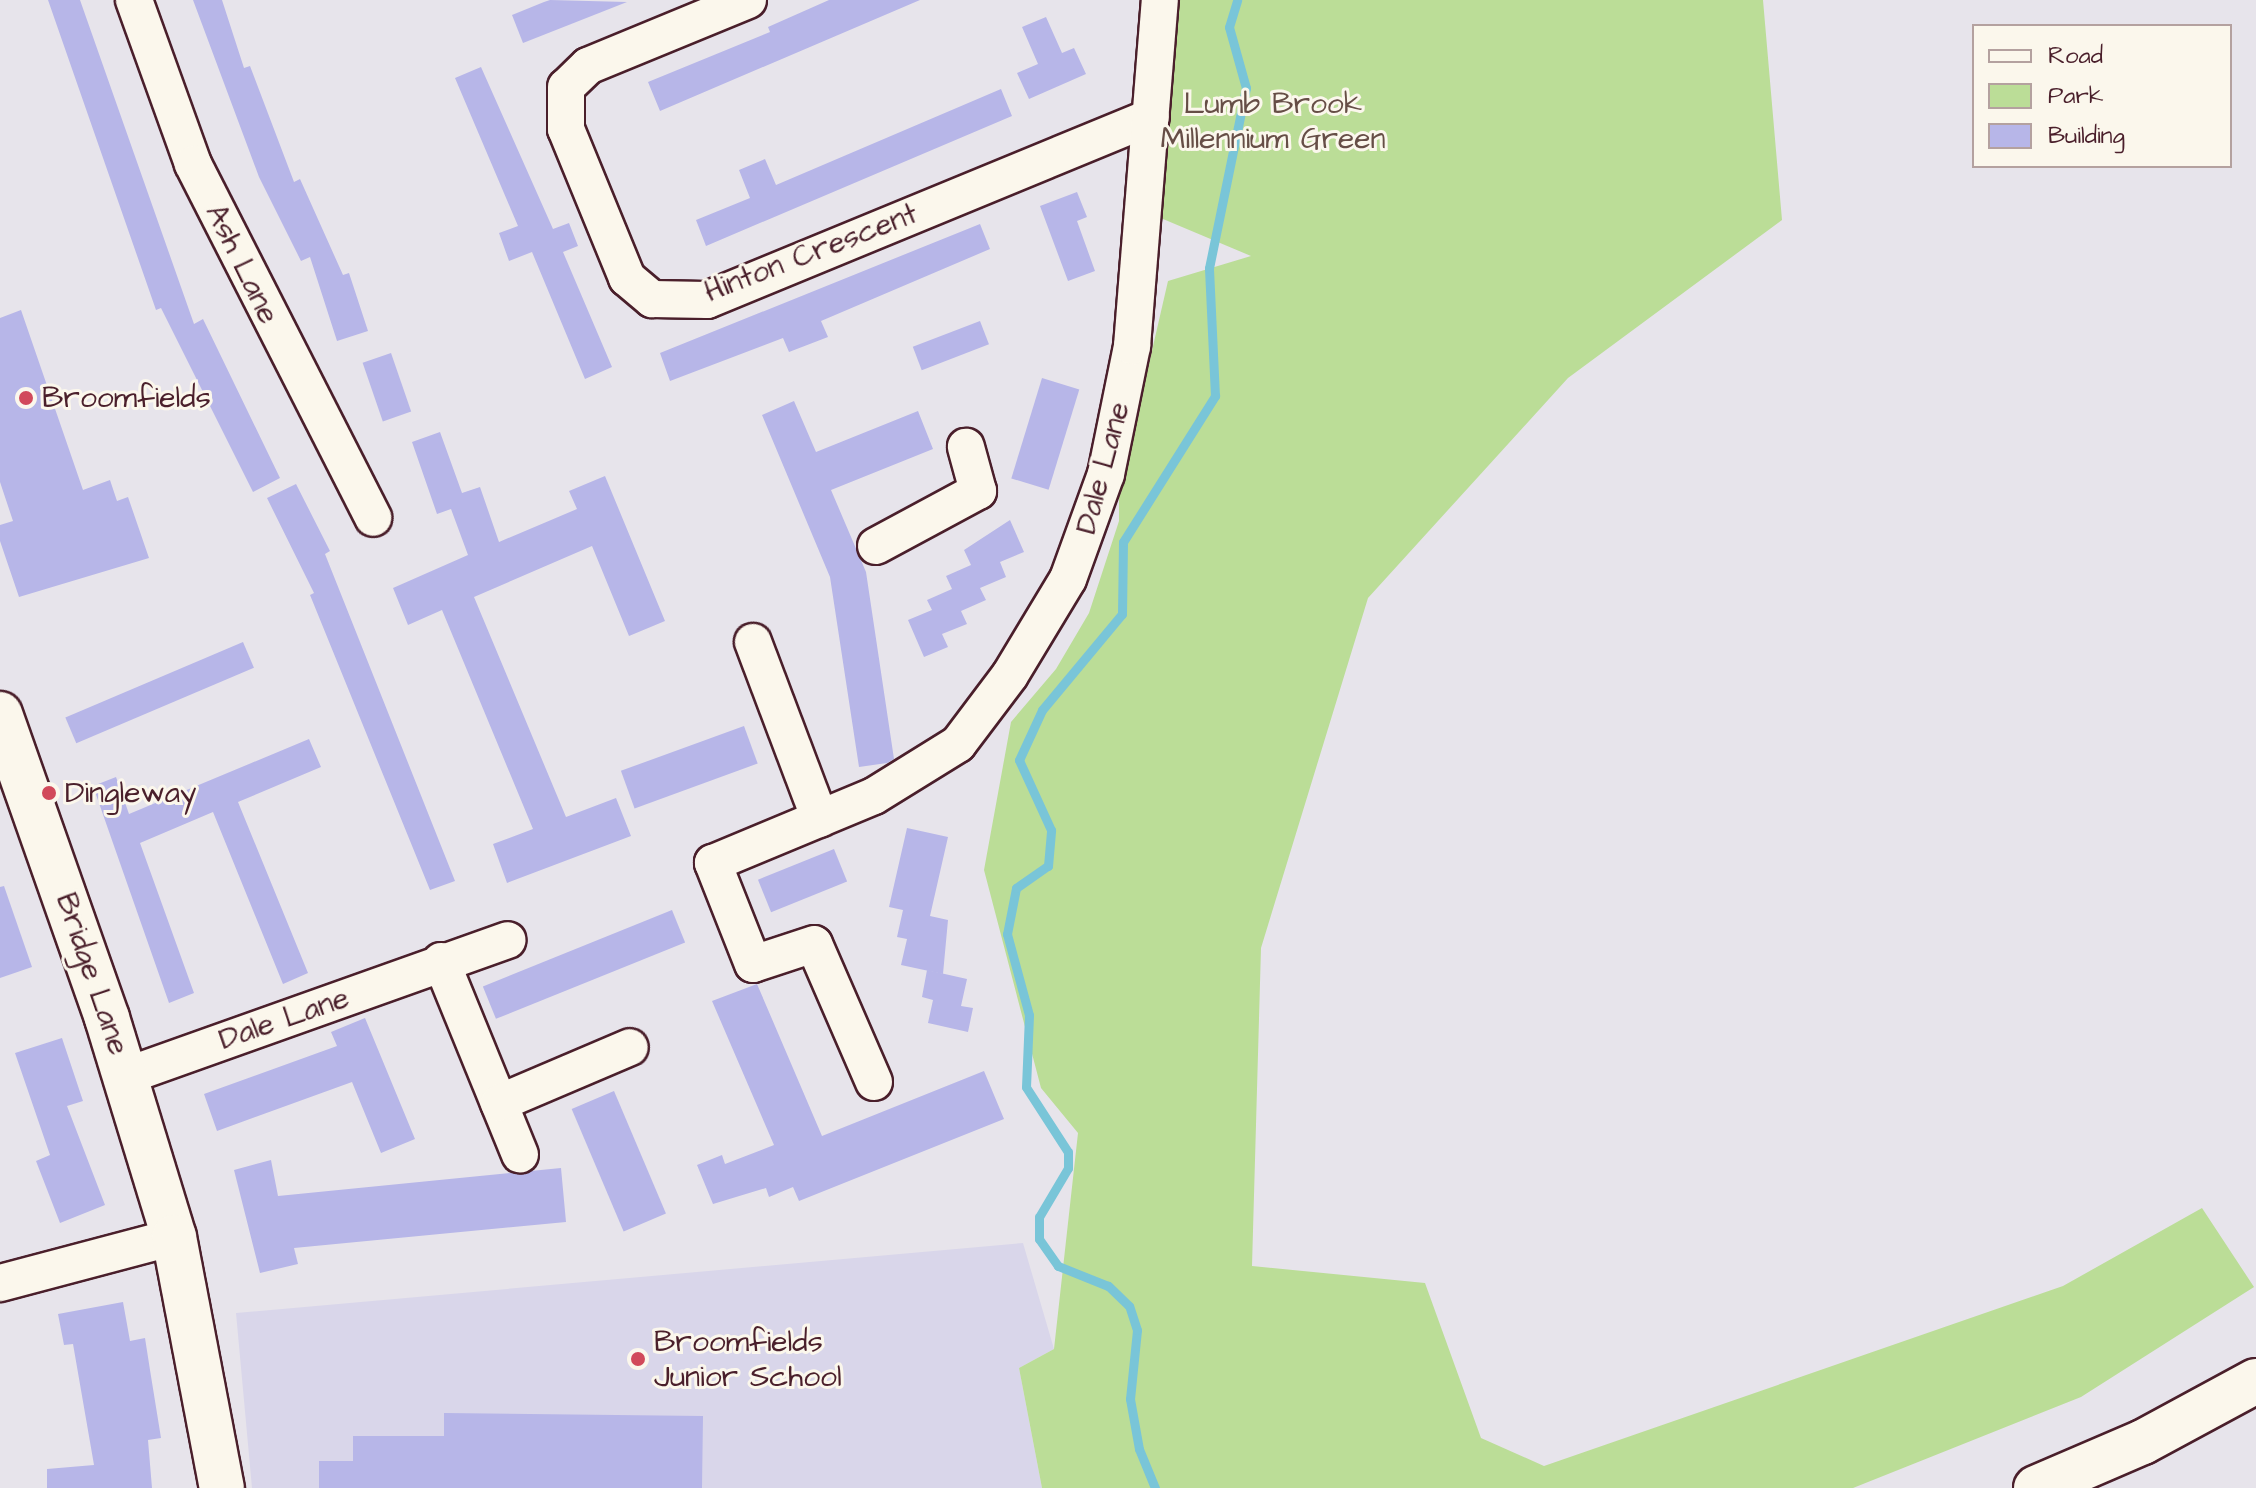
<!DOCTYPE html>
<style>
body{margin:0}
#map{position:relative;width:2256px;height:1488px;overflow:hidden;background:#e7e4eb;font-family:"Architects Daughter",sans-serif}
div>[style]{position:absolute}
.built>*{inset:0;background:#d9d6ea}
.green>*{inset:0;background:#bbdd97}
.stream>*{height:9px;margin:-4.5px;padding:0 4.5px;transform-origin:4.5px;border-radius:4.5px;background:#79c5d8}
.building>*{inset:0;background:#b7b6e8;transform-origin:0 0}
.roads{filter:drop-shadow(2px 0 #4a1f2b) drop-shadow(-2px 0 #4a1f2b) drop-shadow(0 2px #4a1f2b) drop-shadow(0 -2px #4a1f2b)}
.street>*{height:36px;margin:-18px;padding:0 18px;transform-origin:18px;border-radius:18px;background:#fbf7ec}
.secondary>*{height:44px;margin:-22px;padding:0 22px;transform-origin:22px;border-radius:22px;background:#fbf7ec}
.dots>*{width:22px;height:22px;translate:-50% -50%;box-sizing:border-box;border:4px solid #fbf7ec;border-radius:50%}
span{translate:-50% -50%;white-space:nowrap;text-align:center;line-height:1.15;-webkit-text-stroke:6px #fbf7ec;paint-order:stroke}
.park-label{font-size:30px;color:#664e46}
.street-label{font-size:30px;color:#4a1f2b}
.poi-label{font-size:30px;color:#4a1f2b}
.left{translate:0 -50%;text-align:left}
.legend{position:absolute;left:1972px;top:24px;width:260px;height:144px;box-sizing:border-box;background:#fbf7ec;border:2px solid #b4a19f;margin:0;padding:10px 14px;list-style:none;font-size:24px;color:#4a1f2b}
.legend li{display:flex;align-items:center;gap:16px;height:40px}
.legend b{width:40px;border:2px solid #b4a19f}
</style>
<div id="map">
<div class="built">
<i style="clip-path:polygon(1023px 1243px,1054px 1349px,1019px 1368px,1042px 1488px,252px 1488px,236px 1313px)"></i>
</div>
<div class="green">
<i style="clip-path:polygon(1160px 0,1763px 0,1782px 220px,1568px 378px,1368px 598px,1261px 948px,1252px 1266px,1425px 1283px,1481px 1438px,1544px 1466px,2063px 1286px,2202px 1208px,2254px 1287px,2081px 1397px,1853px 1488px,1042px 1488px,1019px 1368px,1054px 1349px,1078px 1133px,1041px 1088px,984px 870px,1011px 722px,1056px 669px,1089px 613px,1119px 521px,1119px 494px,1168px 281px,1251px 256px,1144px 211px)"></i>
</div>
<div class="stream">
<i style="left:1155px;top:1488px;width:42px;rotate:-112.3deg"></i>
<i style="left:1139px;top:1449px;width:51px;rotate:-100.2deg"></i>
<i style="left:1130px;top:1399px;width:69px;rotate:-84.2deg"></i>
<i style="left:1137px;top:1330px;width:25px;rotate:-108deg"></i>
<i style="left:1129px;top:1306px;width:29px;rotate:-136deg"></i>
<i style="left:1108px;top:1286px;width:54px;rotate:-158.2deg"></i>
<i style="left:1058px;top:1266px;width:33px;rotate:-125deg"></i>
<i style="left:1039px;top:1239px;width:22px;rotate:-90deg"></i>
<i style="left:1039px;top:1217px;width:57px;rotate:-59.4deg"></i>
<i style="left:1068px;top:1168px;width:16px;rotate:-90deg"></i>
<i style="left:1068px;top:1152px;width:77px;rotate:-122.9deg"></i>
<i style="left:1026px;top:1087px;width:72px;rotate:-87.6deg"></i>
<i style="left:1029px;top:1015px;width:84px;rotate:-105.2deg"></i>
<i style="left:1007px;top:934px;width:47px;rotate:-78.9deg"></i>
<i style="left:1016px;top:888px;width:39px;rotate:-35deg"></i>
<i style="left:1048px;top:866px;width:36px;rotate:-85deg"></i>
<i style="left:1051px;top:830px;width:77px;rotate:-114.6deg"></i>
<i style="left:1019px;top:760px;width:55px;rotate:-65.3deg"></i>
<i style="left:1042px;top:710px;width:125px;rotate:-50.2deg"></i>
<i style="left:1122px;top:614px;width:72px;rotate:-89.2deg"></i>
<i style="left:1123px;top:542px;width:173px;rotate:-57.8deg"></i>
<i style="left:1215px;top:396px;width:128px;rotate:-92.7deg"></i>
<i style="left:1209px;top:268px;width:184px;rotate:-78.4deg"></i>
<i style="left:1246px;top:88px;width:63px;rotate:-105.6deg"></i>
<i style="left:1229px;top:27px;width:28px;rotate:-73deg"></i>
</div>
<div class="building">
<i style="clip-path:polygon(48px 0,80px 0,194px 324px,203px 319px,280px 478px,253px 492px,161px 308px,156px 310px)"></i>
<i style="clip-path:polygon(193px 0,222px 0,244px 68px,250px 66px,294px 182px,300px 179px,343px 275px,349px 273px,368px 331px,337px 341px,310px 257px,301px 261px,259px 177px)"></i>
<i style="clip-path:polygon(829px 0,920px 0,660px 111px,648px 82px,770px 32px,768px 27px)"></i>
<i style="clip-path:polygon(544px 2px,550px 0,627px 2px,523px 43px,512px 15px)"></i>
<i style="clip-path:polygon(1046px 17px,1062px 53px,1074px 48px,1086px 74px,1029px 99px,1017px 73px,1038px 64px,1022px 27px)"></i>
<i style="clip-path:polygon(481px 67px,553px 229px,569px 223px,578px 246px,563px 252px,612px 367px,585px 379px,532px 252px,509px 261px,499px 233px,518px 226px,455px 78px)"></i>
<i style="clip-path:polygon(1001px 89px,1012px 116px,706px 246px,696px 220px,750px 198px,739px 170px,765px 159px,776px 185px)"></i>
<i style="clip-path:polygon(1077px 192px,1087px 217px,1077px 221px,1095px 271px,1068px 281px,1040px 206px)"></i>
<i style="clip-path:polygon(980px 224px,990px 249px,821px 321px,828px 337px,789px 352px,783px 338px,670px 381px,660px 353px)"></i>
<i style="clip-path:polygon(21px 310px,83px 490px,110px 480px,117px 501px,128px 497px,149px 558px,19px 597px,0 541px,0 525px,13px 521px,0 482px,0 318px)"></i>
<i style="left:980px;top:321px;width:25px;height:72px;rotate:69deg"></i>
<i style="left:391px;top:353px;width:62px;height:30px;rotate:71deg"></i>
<i style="left:1042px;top:378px;width:39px;height:105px;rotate:17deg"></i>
<i style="clip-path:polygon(794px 401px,816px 452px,918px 411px,933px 449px,831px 490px,866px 572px,894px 759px,887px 763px,859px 767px,830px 577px,762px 415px)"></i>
<i style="clip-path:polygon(440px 432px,462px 493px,480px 487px,499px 542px,577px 509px,569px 491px,605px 476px,665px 621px,629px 636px,592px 546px,474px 597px,566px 817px,616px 798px,631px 836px,507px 883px,493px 844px,533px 829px,442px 610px,408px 625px,393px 588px,468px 555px,451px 509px,437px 514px,412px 442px)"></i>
<i style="clip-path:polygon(296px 484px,330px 551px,325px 554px,455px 881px,430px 890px,310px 595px,314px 593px,267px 498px)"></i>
<i style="clip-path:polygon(1010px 520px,1024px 552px,1000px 562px,1006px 577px,980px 588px,986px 600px,961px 611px,967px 624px,942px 634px,948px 647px,924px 657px,908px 620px,932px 610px,927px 600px,952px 589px,946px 576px,971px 565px,964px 550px)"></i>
<i style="left:243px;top:642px;width:28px;height:193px;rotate:67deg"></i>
<i style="left:744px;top:726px;width:40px;height:131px;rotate:70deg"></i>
<i style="clip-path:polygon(309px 739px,321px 767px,238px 802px,308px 973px,283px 984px,213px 812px,140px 843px,194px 993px,169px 1003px,93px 786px,116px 777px,129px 814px)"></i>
<i style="clip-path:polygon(907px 828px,948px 837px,930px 916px,948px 920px,943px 974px,901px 965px,907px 939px,897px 937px,903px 910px,889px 907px)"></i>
<i style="left:834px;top:849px;width:35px;height:82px;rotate:68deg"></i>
<i style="clip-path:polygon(4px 886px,32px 967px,0 978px,0 887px)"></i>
<i style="left:672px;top:910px;width:35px;height:204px;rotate:68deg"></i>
<i style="clip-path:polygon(927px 970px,967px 979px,961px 1006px,973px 1008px,968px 1032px,928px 1023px,933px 1000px,922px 997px)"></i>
<i style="clip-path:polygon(757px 984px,822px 1136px,984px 1071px,1004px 1119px,799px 1201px,793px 1187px,769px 1197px,766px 1188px,713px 1204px,697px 1165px,722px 1155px,725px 1164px,774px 1145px,712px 1001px)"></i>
<i style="clip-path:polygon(365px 1018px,415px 1139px,381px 1153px,352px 1082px,217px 1131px,204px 1094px,337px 1046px,331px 1032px)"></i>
<i style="clip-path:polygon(62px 1038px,83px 1101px,67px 1106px,105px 1205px,60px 1223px,36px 1161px,50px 1155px,15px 1053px)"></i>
<i style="left:614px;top:1091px;width:133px;height:46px;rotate:67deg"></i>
<i style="clip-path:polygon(271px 1160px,278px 1196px,561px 1168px,566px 1222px,294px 1248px,298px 1264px,260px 1273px,234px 1170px)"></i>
<i style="clip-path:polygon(123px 1302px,130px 1341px,145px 1338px,150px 1370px,161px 1438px,148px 1440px,152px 1488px,47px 1488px,47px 1469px,94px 1465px,73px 1344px,64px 1345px,58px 1314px)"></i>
<i style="clip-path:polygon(444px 1413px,703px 1416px,702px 1488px,319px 1488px,319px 1461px,353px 1461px,353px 1436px,444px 1436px)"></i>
</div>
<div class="roads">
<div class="street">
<i style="left:134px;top:0;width:174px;rotate:70.2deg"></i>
<i style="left:193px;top:164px;width:397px;rotate:63deg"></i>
<i style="left:748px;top:0;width:173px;rotate:157.6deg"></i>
<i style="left:588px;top:66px;width:30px;rotate:136deg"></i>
<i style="left:566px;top:87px;width:42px;rotate:90deg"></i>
<i style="left:566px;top:129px;width:161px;rotate:67.7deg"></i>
<i style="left:627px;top:278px;width:33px;rotate:40deg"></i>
<i style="left:652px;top:299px;width:55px;rotate:1deg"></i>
<i style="left:707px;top:300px;width:480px;rotate:-22.4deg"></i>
<i style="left:876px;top:546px;width:116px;rotate:-28.3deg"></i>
<i style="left:978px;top:491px;width:46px;rotate:-105.3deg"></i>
<i style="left:753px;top:642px;width:189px;rotate:69.3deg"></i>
<i style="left:441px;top:961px;width:209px;rotate:67.8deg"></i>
<i style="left:126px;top:1076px;width:405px;rotate:-19.6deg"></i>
<i style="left:874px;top:1082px;width:150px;rotate:-113.5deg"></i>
<i style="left:814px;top:944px;width:64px;rotate:161.8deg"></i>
<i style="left:753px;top:964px;width:109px;rotate:-111.6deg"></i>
<i style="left:713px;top:863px;width:174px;rotate:-22.6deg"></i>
<i style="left:874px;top:796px;width:99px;rotate:-31.8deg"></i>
<i style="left:958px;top:744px;width:86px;rotate:-53deg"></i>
<i style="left:1010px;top:675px;width:112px;rotate:-58.9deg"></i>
<i style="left:1068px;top:579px;width:112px;rotate:-70.1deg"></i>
<i style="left:1106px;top:474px;width:131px;rotate:-78.5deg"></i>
<i style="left:1132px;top:346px;width:347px;rotate:-85.4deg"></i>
<i style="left:499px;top:1103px;width:142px;rotate:-23.1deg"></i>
<i style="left:0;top:1283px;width:180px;rotate:-14.8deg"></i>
</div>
<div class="secondary">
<i style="left:0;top:714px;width:322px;rotate:70.6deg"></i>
<i style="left:107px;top:1018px;width:229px;rotate:73deg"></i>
<i style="left:174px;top:1237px;width:256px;rotate:79.2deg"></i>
<i style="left:2036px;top:1488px;width:116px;rotate:-23.3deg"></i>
<i style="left:2143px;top:1442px;width:128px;rotate:-28.4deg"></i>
</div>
</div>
<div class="dots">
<i style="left:26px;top:398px;background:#d1495b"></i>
<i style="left:49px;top:793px;background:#d1495b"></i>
<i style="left:638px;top:1359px;background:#d1495b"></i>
</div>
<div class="park-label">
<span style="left:1273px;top:121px">Lumb Brook<br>Millennium Green</span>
</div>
<div class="street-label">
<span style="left:811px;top:253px;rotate:-21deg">Hinton Crescent</span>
<span style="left:242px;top:264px;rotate:64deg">Ash Lane</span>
<span style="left:1103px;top:468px;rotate:-75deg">Dale Lane</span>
<span style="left:92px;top:974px;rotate:71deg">Bridge Lane</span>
<span style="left:284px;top:1019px;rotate:-19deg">Dale Lane</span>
</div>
<div class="poi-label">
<span class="left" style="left:42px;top:398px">Broomfields</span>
<span class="left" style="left:65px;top:793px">Dingleway</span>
<span class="left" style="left:654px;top:1359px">Broomfields<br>Junior School</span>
</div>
<ul class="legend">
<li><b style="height:10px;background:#fbf7ec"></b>Road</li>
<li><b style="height:22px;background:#bbdd97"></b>Park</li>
<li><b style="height:22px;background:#b7b6e8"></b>Building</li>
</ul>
</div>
